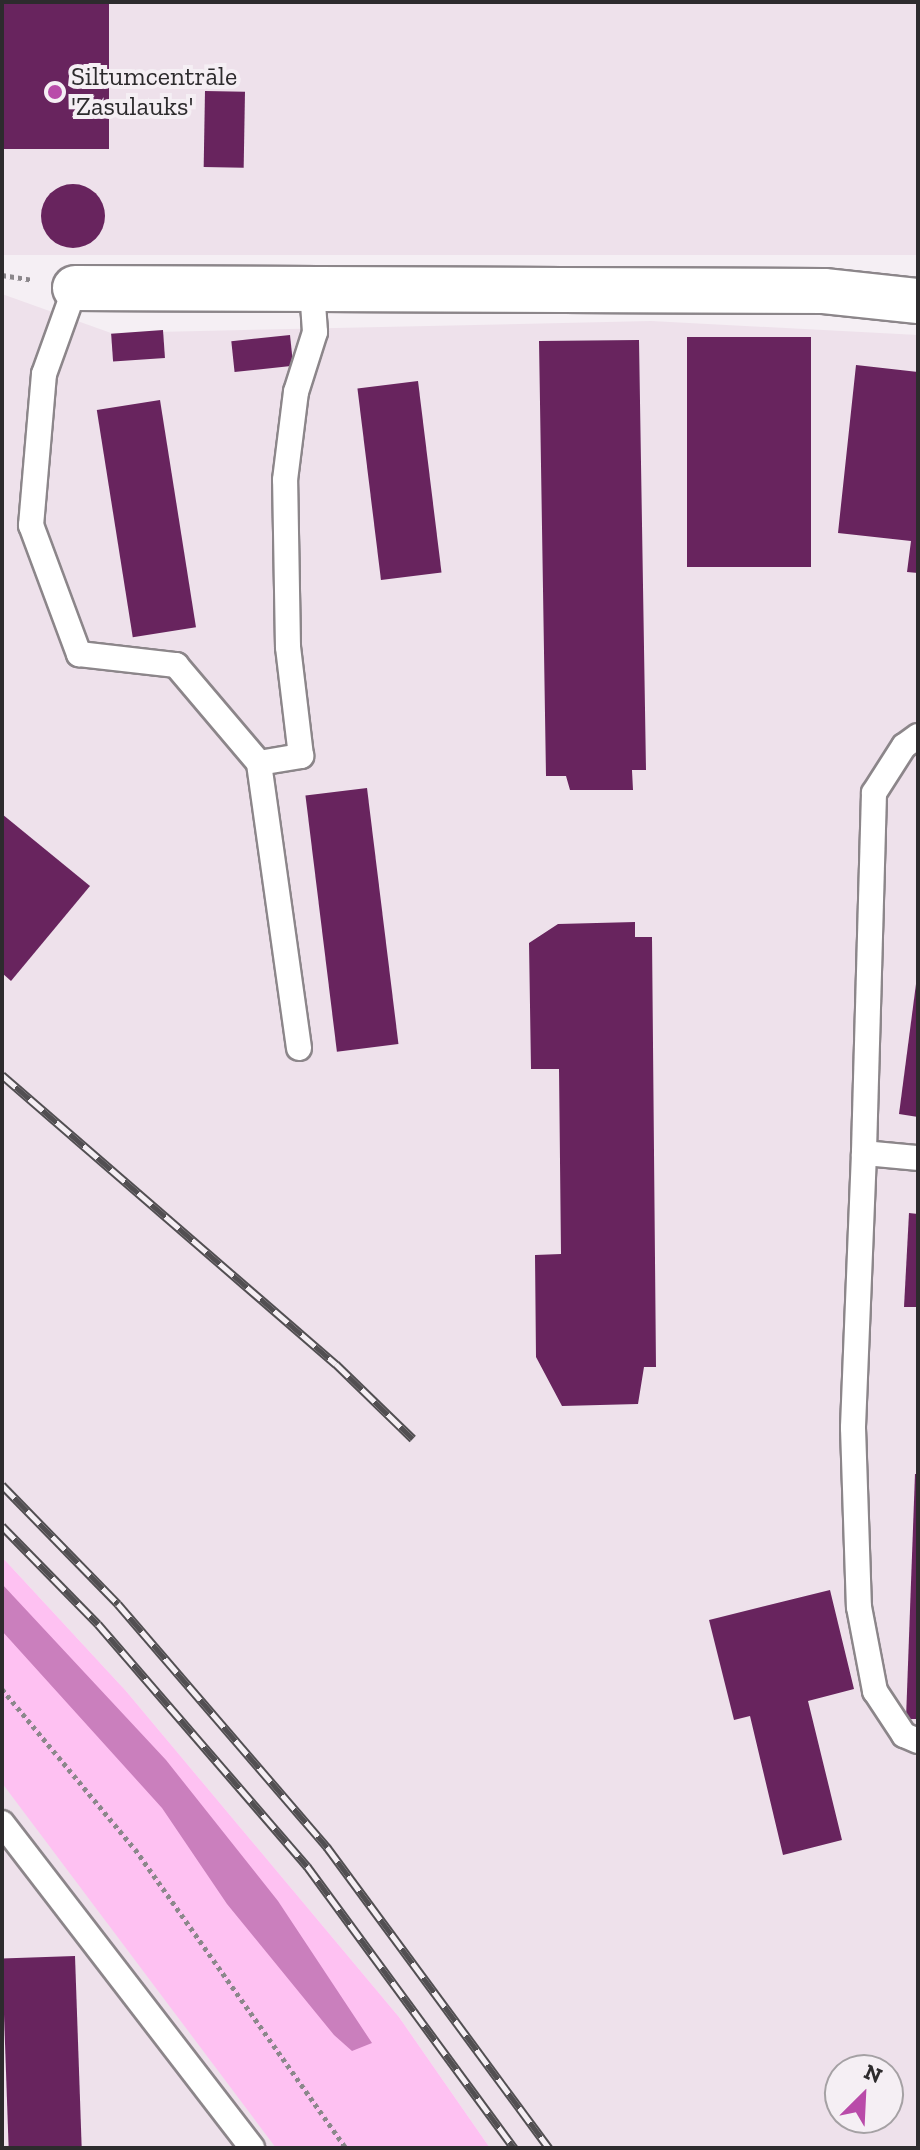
<!DOCTYPE html>
<meta charset="utf-8">
<style>
body{margin:0}
#map{position:relative;width:920px;height:2150px;overflow:hidden;background:#f5eff4;font-family:"Zilla Slab",serif}
div>[style]{position:absolute}
.built>*{inset:0;background:#eee1eb;transform-origin:0 0}
.green>*{inset:0;background:#fec1f2}
.water>*{inset:0;background:#ca7fbd}
.building>*{inset:0;background:#68245e;transform-origin:0 0}
.round{border-radius:50%}
.path>*{height:5px;margin-top:-2.5px;transform-origin:0;background:repeating-linear-gradient(90deg,#8b878b 0 4px,transparent 0 8px)}
.roads{filter:drop-shadow(2px 0 #8c868a) drop-shadow(-2px 0 #8c868a) drop-shadow(0 2px #8c868a) drop-shadow(0 -2px #8c868a)}
.service>*{height:24px;margin:-12px;padding:0 12px;transform-origin:12px;border-radius:12px;background:#fff}
.minor>*{height:44px;margin:-22px;padding:0 22px;transform-origin:22px;border-radius:22px;background:#fff}
.rail>*{height:9px;margin-top:-4.5px;transform-origin:0;background:repeating-linear-gradient(90deg,#f5eff4 0 18px,#524f52 0 36px);box-sizing:border-box;border-block:2px solid #524f52}
.dots>*{width:22px;height:22px;translate:-50% -50%;box-sizing:border-box;border:4px solid #f5eff4;border-radius:50%}
span{translate:-50% -50%;white-space:nowrap;text-align:center;line-height:1.15;-webkit-text-stroke:8px #f5eff4;paint-order:stroke}
.poi-label{font-size:26px;color:#2d2b2d}
.left{translate:0 -50%;text-align:left}
.frame{position:absolute;inset:0;border:4px solid #2d2b2d;pointer-events:none}
.north{position:absolute;left:824px;top:2054px;width:80px;height:80px;box-sizing:border-box;background:#f5eff4;border:2px solid #a5a1a4;border-radius:50%;rotate:24deg;font-size:22px;font-weight:700;line-height:32px;text-align:center;color:#2d2b2d}
.north::after{content:'';display:block;margin:auto;width:28px;height:36px;background:#b94ba9;clip-path:polygon(50% 0,100% 100%,50% 72%,0 100%)}
</style>
<div id="map">
<div class="built">
<i style="left:2px;top:2px;width:916px;height:253px"></i>
<i style="clip-path:polygon(evenodd,2px 294px,111px 333px,651px 321px,918px 335px,918px 2148px,490px 2148px,399px 2017px,126px 1691px,2px 1557px,2px 294px,840px 2070px,888px 2070px,888px 2118px,840px 2118px,840px 2070px)"></i>
<i style="clip-path:polygon(2px 1720px,318px 2148px,2px 2148px)"></i>
</div>
<div class="green">
<i style="clip-path:polygon(2px 1557px,126px 1691px,399px 2017px,490px 2148px,276px 2148px,2px 1783px)"></i>
</div>
<div class="water">
<i style="clip-path:polygon(2px 1584px,166px 1760px,278px 1901px,372px 2043px,352px 2051px,334px 2035px,227px 1904px,162px 1808px,2px 1631px)"></i>
</div>
<div class="building">
<i style="left:2px;top:2px;width:107px;height:147px"></i>
<i style="left:205px;top:91px;width:40px;height:76px;rotate:1deg"></i>
<i class="round" style="left:41px;top:184px;width:64px;height:64px"></i>
<i style="left:163px;top:330px;width:28px;height:52px;rotate:86deg"></i>
<i style="left:290px;top:335px;width:31px;height:59px;rotate:84deg"></i>
<i style="left:811px;top:337px;width:230px;height:124px;rotate:90deg"></i>
<i style="clip-path:polygon(639px 340px,646px 770px,632px 770px,633px 790px,570px 790px,566px 776px,546px 776px,539px 341px)"></i>
<i style="clip-path:polygon(856px 365px,918px 372px,918px 573px,907px 572px,911px 541px,838px 533px)"></i>
<i style="left:418px;top:381px;width:193px;height:61px;rotate:83deg"></i>
<i style="left:160px;top:400px;width:230px;height:64px;rotate:81deg"></i>
<i style="left:367px;top:788px;width:258px;height:62px;rotate:83deg"></i>
<i style="clip-path:polygon(2px 814px,90px 886px,11px 981px,2px 973px)"></i>
<i style="clip-path:polygon(635px 922px,635px 937px,652px 937px,656px 1367px,644px 1367px,638px 1404px,562px 1406px,536px 1357px,535px 1255px,561px 1254px,559px 1069px,531px 1069px,529px 943px,558px 924px)"></i>
<i style="clip-path:polygon(916px 984px,918px 984px,918px 1117px,899px 1114px)"></i>
<i style="clip-path:polygon(909px 1213px,918px 1214px,918px 1307px,904px 1307px)"></i>
<i style="clip-path:polygon(915px 1474px,918px 1474px,918px 1719px,906px 1719px)"></i>
<i style="clip-path:polygon(830px 1590px,854px 1689px,808px 1701px,842px 1840px,783px 1855px,750px 1716px,734px 1720px,709px 1620px)"></i>
<i style="left:75px;top:1956px;width:192px;height:73px;rotate:88deg"></i>
</div>
<div class="path">
<i style="left:2px;top:275px;width:31px;rotate:9deg"></i>
<i style="left:2px;top:1689px;width:208px;rotate:50.3deg"></i>
<i style="left:135px;top:1849px;width:366px;rotate:54.8deg"></i>
</div>
<div class="roads">
<div class="service">
<i style="left:75px;top:288px;width:91px;rotate:109.8deg"></i>
<i style="left:44px;top:374px;width:152px;rotate:94.9deg"></i>
<i style="left:31px;top:525px;width:138px;rotate:69.6deg"></i>
<i style="left:79px;top:654px;width:98px;rotate:6.5deg"></i>
<i style="left:176px;top:665px;width:128px;rotate:49.7deg"></i>
<i style="left:918px;top:736px;width:17px;rotate:144deg"></i>
<i style="left:904px;top:746px;width:56px;rotate:122.6deg"></i>
<i style="left:874px;top:793px;width:360px;rotate:91.6deg"></i>
<i style="left:864px;top:1153px;width:54px;rotate:5.3deg"></i>
<i style="left:299px;top:1048px;width:288px;rotate:-98deg"></i>
<i style="left:259px;top:763px;width:43px;rotate:-9.5deg"></i>
<i style="left:301px;top:756px;width:110px;rotate:-96.8deg"></i>
<i style="left:288px;top:647px;width:167px;rotate:-91deg"></i>
<i style="left:285px;top:480px;width:89px;rotate:-82.9deg"></i>
<i style="left:296px;top:392px;width:63px;rotate:-72.4deg"></i>
<i style="left:315px;top:332px;width:43px;rotate:-94deg"></i>
<i style="left:864px;top:1153px;width:275px;rotate:92.3deg"></i>
<i style="left:853px;top:1428px;width:179px;rotate:88.1deg"></i>
<i style="left:859px;top:1607px;width:86px;rotate:79.2deg"></i>
<i style="left:875px;top:1691px;width:53px;rotate:56.6deg"></i>
<i style="left:904px;top:1735px;width:15px;rotate:23deg"></i>
<i style="left:2px;top:1823px;width:410px;rotate:52.4deg"></i>
</div>
<div class="minor">
<i style="left:75px;top:288px;width:749px;rotate:0.23deg"></i>
<i style="left:824px;top:291px;width:95px;rotate:6.1deg"></i>
</div>
</div>
<div class="rail">
<i style="left:2px;top:1075px;width:442px;rotate:40.9deg"></i>
<i style="left:336px;top:1364px;width:107px;rotate:44.2deg"></i>
<i style="left:2px;top:1485px;width:166px;rotate:45.7deg"></i>
<i style="left:118px;top:1604px;width:321px;rotate:49.3deg"></i>
<i style="left:327px;top:1847px;width:374px;rotate:53.6deg"></i>
<i style="left:2px;top:1526px;width:137px;rotate:45.6deg"></i>
<i style="left:98px;top:1624px;width:320px;rotate:49.2deg"></i>
<i style="left:307px;top:1866px;width:350px;rotate:53.7deg"></i>
</div>
<div class="dots">
<i style="left:55px;top:92px;background:#b94ba9"></i>
</div>
<div class="poi-label">
<span class="left" style="left:71px;top:92px">Siltumcentrāle<br>'Zasulauks'</span>
</div>
<div class="frame"></div>
<div class="north">N</div>
</div>
